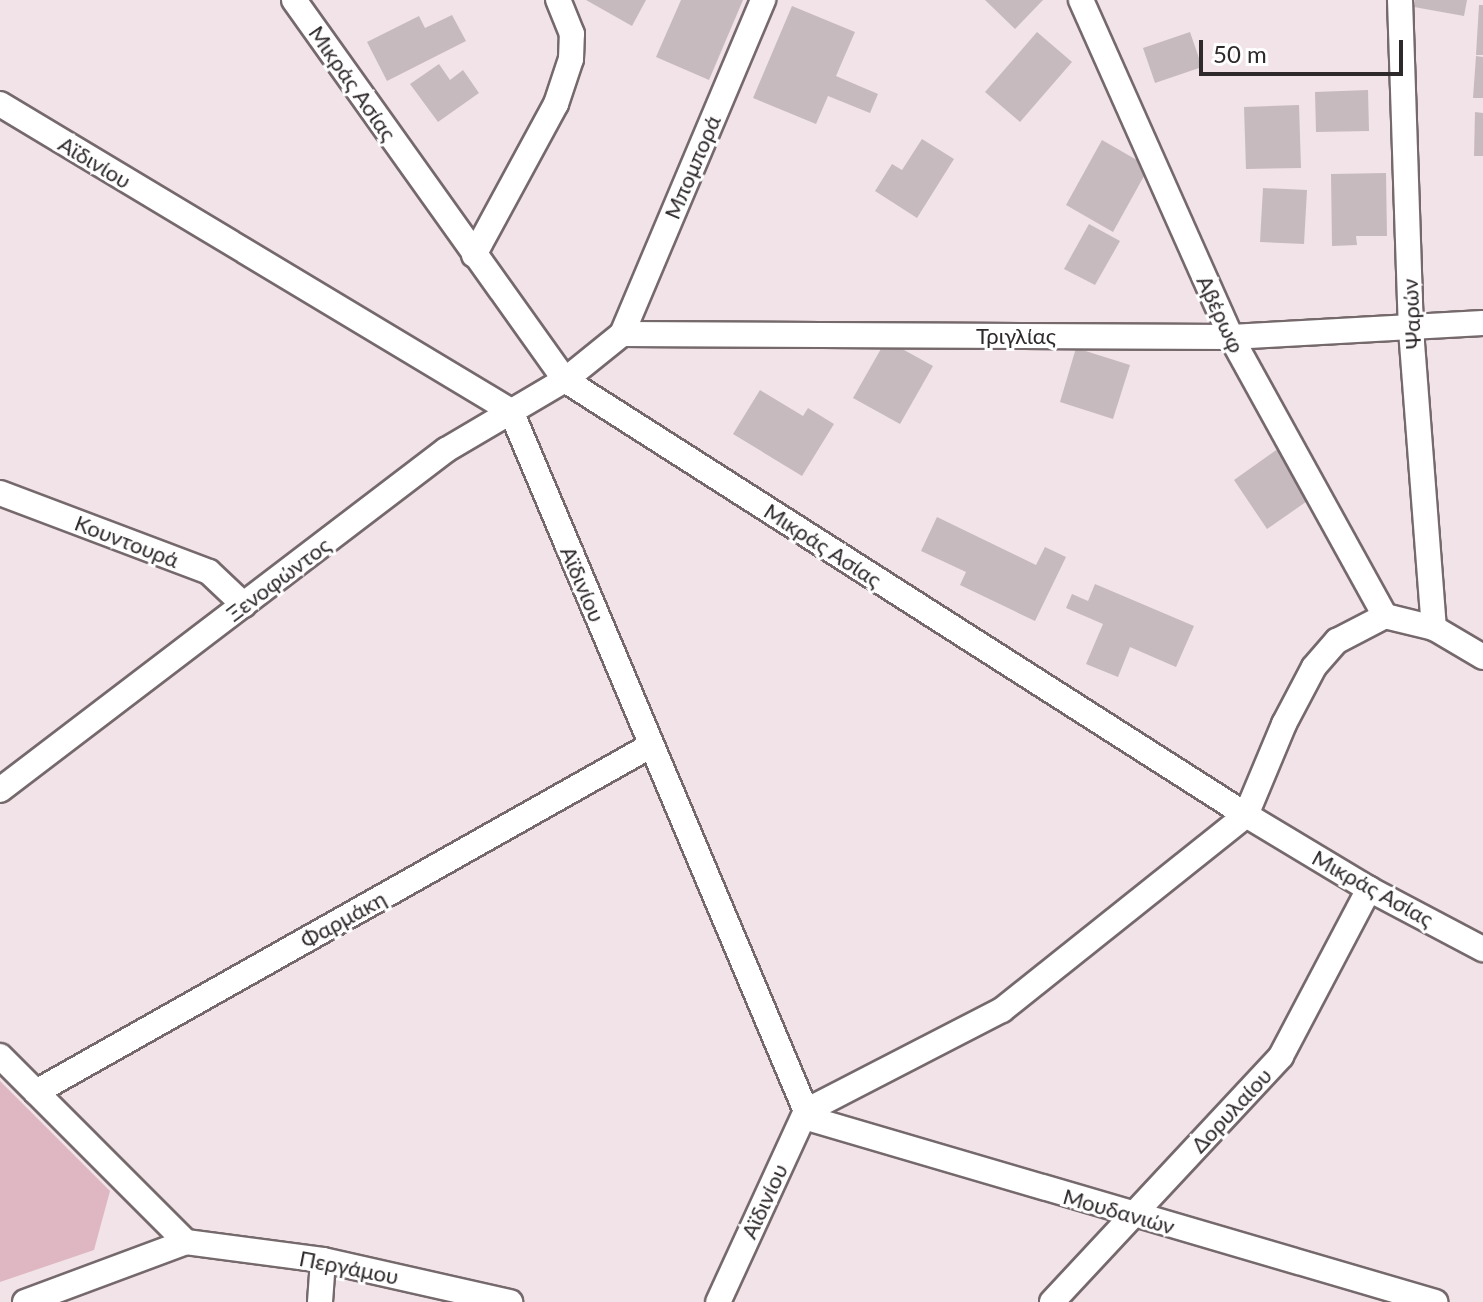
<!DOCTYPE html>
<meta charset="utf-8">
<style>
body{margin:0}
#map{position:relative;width:1483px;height:1302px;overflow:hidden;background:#f1e3e7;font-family:Lato,sans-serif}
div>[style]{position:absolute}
.green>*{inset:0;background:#dfb7c2}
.building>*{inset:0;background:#c7babe}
.roads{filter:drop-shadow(2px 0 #75696c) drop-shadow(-2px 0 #75696c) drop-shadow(0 2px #75696c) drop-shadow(0 -2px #75696c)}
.street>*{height:24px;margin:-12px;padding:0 12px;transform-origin:12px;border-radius:12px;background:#fff}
span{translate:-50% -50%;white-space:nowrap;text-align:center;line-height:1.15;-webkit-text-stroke:6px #fff;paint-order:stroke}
.street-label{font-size:22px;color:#2e292b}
.scale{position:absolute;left:1199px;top:40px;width:204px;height:36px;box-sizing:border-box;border:4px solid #2e292b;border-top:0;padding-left:10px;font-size:24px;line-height:28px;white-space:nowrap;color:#2e292b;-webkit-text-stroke:6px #fff;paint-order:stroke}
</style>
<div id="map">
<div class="green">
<i style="clip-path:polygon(0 1081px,110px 1191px,94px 1250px,0 1282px)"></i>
</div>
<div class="building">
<i style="clip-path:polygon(586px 0,646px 0,632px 26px)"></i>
<i style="clip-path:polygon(681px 0,743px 0,709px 80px,656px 57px)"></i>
<i style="clip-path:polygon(985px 0,1043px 0,1015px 29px)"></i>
<i style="clip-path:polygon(1415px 0,1467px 0,1464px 16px,1414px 7px)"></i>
<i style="clip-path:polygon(1479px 5px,1483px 5px,1483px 55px,1476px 55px)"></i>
<i style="clip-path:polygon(792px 6px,855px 32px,836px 76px,878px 94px,870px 113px,828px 96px,816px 124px,753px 98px)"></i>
<i style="clip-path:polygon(452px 15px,466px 41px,387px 81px,367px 42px,419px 16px,425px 28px)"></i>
<i style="clip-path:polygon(1037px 32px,1072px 62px,1020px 122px,985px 92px)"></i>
<i style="clip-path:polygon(1190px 32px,1202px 67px,1155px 83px,1143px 48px)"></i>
<i style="clip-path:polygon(1476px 56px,1483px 57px,1483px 98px,1473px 98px)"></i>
<i style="clip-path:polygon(439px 64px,450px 80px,463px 70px,479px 93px,438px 122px,410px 84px)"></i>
<i style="clip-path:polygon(1368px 90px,1369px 131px,1316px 132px,1315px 92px)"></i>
<i style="clip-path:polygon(1299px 105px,1301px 168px,1246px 169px,1244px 107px)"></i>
<i style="clip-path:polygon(1475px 112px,1483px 113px,1483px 156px,1474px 156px)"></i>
<i style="clip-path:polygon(922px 139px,954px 159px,917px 218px,875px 191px,892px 164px,902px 170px)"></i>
<i style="clip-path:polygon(1102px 140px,1149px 167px,1113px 232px,1066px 205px)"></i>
<i style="clip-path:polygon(1386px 173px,1387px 236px,1356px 236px,1357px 245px,1332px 246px,1331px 174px)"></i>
<i style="clip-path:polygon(1263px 188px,1307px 190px,1304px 244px,1260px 242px)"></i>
<i style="clip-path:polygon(1089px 224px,1120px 241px,1095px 285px,1064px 269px)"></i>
<i style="clip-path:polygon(886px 340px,933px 366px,900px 424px,853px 398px)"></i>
<i style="clip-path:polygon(1076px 348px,1130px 365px,1113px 419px,1060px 402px)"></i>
<i style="clip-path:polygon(760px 390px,803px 416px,808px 408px,834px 424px,802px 476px,733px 434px)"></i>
<i style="clip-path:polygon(1279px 448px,1313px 497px,1267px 529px,1234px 480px)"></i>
<i style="clip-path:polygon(937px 517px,1036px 565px,1045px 547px,1066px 557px,1035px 621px,960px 585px,966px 572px,921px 551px)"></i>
<i style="clip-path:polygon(1095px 584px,1194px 626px,1176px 667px,1130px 647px,1118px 677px,1086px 664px,1103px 624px,1066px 608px,1072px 594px,1088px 601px)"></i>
</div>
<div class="roads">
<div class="street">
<i style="left:294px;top:0;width:467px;rotate:54.5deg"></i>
<i style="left:565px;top:380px;width:808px;rotate:32.57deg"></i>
<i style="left:1246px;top:815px;width:144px;rotate:31deg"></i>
<i style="left:1369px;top:889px;width:129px;rotate:27.8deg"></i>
<i style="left:1081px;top:0;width:369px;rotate:66deg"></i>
<i style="left:1231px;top:337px;width:319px;rotate:61.1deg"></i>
<i style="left:1400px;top:0;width:330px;rotate:88.1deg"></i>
<i style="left:1411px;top:330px;width:299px;rotate:85.6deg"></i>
<i style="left:0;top:104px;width:596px;rotate:31deg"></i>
<i style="left:511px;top:411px;width:760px;rotate:67.15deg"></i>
<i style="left:806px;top:1111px;width:210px;rotate:114.7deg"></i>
<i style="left:474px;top:255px;width:172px;rotate:-61.5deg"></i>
<i style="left:556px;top:104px;width:47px;rotate:-71.6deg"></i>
<i style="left:571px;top:59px;width:25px;rotate:-88deg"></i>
<i style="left:572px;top:34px;width:37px;rotate:-112deg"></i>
<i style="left:622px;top:334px;width:363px;rotate:-67.1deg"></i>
<i style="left:0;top:493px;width:223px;rotate:20.7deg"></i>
<i style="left:209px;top:572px;width:48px;rotate:43.3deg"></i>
<i style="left:0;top:790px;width:561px;rotate:-37.32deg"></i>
<i style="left:446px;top:450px;width:138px;rotate:-30.5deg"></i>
<i style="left:565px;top:380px;width:73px;rotate:-38.9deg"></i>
<i style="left:622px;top:334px;width:609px;rotate:0.28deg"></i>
<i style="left:1231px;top:337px;width:252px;rotate:-3.2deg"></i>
<i style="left:0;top:1056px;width:263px;rotate:45deg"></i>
<i style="left:186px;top:1242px;width:138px;rotate:7.5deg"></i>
<i style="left:323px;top:1260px;width:192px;rotate:12.7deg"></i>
<i style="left:36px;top:1092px;width:705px;rotate:-29.4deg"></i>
<i style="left:806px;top:1111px;width:220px;rotate:-27.3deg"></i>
<i style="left:1002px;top:1010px;width:312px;rotate:-38.6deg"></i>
<i style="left:1246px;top:815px;width:99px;rotate:-67.3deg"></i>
<i style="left:1284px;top:724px;width:64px;rotate:-62.2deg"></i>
<i style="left:1314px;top:667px;width:35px;rotate:-49deg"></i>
<i style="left:1337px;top:641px;width:54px;rotate:-27.5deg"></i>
<i style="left:1385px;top:616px;width:50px;rotate:13.8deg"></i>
<i style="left:1434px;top:628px;width:57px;rotate:30.6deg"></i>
<i style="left:804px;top:1117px;width:658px;rotate:16.34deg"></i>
<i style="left:25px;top:1302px;width:172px;rotate:-20.4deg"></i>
<i style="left:320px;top:1302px;width:42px;rotate:-85.9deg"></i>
<i style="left:1052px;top:1302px;width:336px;rotate:-47deg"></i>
<i style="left:1281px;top:1056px;width:189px;rotate:-62.2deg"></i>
</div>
</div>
<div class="street-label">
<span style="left:353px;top:83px;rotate:55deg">Μικράς Ασίας</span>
<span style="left:95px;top:162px;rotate:31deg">Αϊδινίου</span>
<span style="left:692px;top:167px;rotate:-67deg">Μπομπορά</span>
<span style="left:1221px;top:314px;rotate:65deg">Αβέρωφ</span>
<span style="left:1411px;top:314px;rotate:-93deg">Ψαρών</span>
<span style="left:1016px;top:336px">Τριγλίας</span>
<span style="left:127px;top:541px;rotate:21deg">Κουντουρά</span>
<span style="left:823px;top:545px;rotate:33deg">Μικράς Ασίας</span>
<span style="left:278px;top:579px;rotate:-37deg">Ξενοφώντος</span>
<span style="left:583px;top:584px;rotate:67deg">Αϊδινίου</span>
<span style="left:1373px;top:888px;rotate:29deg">Μικράς Ασίας</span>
<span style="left:343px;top:919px;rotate:-29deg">Φαρμάκη</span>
<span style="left:1231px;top:1110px;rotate:-47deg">Δορυλαίου</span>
<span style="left:764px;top:1201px;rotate:-65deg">Αϊδινίου</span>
<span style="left:1119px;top:1211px;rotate:16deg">Μουδανιών</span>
<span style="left:349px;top:1267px;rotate:11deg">Περγάμου</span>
</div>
<div class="scale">50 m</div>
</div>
